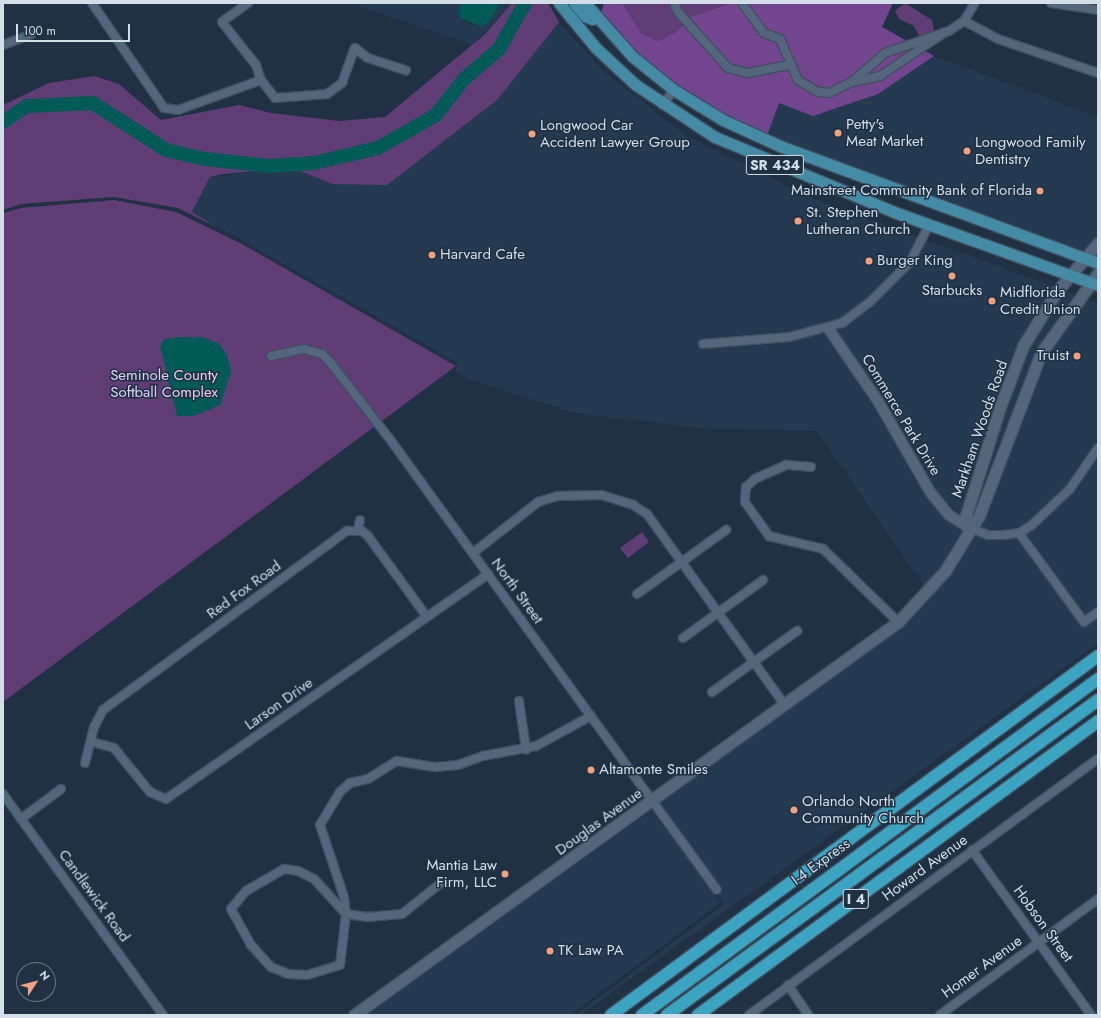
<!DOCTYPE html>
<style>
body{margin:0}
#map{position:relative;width:1101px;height:1018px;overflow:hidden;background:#1f3143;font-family:Jost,sans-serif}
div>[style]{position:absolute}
.built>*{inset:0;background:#233a51}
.green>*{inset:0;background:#603e75}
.forest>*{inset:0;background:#73458f}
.water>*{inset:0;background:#005b56}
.river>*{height:14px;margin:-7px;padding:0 7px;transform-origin:7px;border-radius:7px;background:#005b56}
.roads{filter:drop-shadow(1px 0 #404f5f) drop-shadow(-1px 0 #404f5f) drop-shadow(0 1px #404f5f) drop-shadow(0 -1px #404f5f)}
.minor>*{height:8px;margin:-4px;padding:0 4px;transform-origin:4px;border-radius:4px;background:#53667b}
.tertiary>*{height:10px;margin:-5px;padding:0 5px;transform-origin:5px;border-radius:5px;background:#53667b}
.secondary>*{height:11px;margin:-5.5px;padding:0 5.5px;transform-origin:5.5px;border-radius:5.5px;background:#53667b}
.primary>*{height:11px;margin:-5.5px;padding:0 5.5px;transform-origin:5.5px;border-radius:5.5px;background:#448ba5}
.motorway>*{height:12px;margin:-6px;padding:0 6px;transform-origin:6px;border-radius:6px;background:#3aa4c1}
.dots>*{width:11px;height:11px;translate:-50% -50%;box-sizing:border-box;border:2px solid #1f3143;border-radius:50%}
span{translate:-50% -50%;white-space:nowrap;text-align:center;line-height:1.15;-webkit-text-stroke:3px #1f3143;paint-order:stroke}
.shield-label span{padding:1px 3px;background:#1f3143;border:1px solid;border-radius:3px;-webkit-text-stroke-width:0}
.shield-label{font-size:14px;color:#d3dee9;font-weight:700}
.poi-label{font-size:15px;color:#d3dee9}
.left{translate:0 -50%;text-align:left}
.right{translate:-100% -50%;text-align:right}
.park-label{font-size:15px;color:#e4ccf5}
.street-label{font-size:15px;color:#d3dee9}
.frame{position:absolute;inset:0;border:4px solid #d3dee9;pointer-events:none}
.north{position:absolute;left:16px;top:962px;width:40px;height:40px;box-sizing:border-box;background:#1f3143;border:1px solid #677685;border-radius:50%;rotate:54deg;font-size:11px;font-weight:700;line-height:16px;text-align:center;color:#d3dee9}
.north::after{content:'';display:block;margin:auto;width:14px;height:18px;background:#f2a07f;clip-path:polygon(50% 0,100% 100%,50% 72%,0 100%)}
.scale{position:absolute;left:16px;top:24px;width:114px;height:18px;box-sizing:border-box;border:2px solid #d3dee9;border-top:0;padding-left:5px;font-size:12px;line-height:14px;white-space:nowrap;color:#d3dee9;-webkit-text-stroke:3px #1f3143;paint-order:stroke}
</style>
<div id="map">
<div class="built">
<i style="clip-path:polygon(360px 3px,463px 3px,459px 9px,464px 22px,482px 27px,492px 18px,500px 3px,512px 3px,472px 45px,359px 6px)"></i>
<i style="clip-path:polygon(559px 22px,605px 73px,687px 136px,815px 199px,918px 237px,907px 260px,866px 300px,840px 319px,789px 333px,700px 340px,699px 348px,789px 341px,826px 333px,874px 404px,928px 496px,964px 530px,942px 569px,925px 587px,817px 431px,708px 429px,575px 413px,469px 379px,455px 371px,458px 363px,192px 212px,210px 177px,293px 168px,332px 184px,497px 100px)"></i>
<i style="clip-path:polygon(934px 56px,1098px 117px,1098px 238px,1083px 254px,767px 136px,779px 103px,878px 94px)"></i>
<i style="clip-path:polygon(926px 240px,1055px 287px,1025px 332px,963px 518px,935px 491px,835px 330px,857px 318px,897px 281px,914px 264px)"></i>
<i style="clip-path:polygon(1062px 290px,1075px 295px,1037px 352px,972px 519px,1004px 408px,1027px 347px)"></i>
<i style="clip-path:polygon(1083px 298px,1098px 303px,1098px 439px,1067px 487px,1030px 522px,1004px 531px,989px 531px,976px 526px,1012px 445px,1045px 354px)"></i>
<i style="clip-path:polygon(1098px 456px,1098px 608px,1086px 617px,1025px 534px,1073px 492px)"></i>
<i style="clip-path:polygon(972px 533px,987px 539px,1017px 537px,1083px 628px,1098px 617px,1098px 643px,581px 1015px,575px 1015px,724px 904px,718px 894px,723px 890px,659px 802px,879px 640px,932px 597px,930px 594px)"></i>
<i style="clip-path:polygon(652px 810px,720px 903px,570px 1015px,367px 1015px)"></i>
</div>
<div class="green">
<i style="clip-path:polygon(512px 3px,548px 3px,559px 22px,497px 100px,387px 185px,332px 184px,293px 168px,223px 174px,210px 177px,192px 212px,218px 228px,178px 208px,114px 197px,21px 204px,3px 210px,3px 105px,49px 83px,94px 76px,119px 84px,161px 120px,239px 105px,271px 113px,339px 121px,385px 117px,484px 35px)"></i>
<i style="clip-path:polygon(622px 3px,730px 3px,691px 17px,676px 32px,658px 41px,641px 33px)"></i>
<i style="clip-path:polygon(905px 3px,932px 20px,934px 31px,919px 36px,914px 26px,899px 19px,895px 11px)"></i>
<i style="clip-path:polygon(114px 200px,176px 212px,242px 244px,456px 366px,3px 702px,3px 213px,21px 208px)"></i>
<i style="clip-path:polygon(642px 532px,649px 542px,628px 558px,620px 548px)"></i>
</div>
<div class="forest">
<i style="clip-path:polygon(604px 3px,622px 3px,641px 33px,658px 41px,676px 32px,691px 17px,730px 3px,893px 3px,882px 27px,934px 56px,878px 94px,813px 116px,779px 103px,767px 136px,692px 97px,636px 54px,600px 17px)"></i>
</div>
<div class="water">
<i style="clip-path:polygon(463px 3px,500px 3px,492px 18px,482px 27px,460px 18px,459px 8px)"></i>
<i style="clip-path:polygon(181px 337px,202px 337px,218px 343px,227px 355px,231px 372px,220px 405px,194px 416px,177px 416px,160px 346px,164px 339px)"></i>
</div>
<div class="river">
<i style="left:3px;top:122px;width:29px;rotate:-34deg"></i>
<i style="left:27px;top:106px;width:66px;rotate:-2.6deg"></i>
<i style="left:93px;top:103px;width:87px;rotate:32.8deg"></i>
<i style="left:166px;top:150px;width:40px;rotate:13deg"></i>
<i style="left:205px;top:159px;width:64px;rotate:6.2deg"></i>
<i style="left:269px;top:166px;width:45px;rotate:-3.8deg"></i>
<i style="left:314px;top:163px;width:66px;rotate:-13.2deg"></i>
<i style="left:378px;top:148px;width:67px;rotate:-29.6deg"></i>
<i style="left:436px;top:115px;width:46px;rotate:-52.1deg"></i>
<i style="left:464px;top:79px;width:46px;rotate:-40.6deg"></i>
<i style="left:499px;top:49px;width:53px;rotate:-60.5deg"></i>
</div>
<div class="roads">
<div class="minor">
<i style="left:92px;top:3px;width:127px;rotate:55.6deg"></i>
<i style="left:164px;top:108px;width:14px;rotate:8deg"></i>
<i style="left:178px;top:110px;width:88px;rotate:-19.9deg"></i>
<i style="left:248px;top:3px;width:32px;rotate:144deg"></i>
<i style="left:222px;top:22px;width:55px;rotate:51.7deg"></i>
<i style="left:256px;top:65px;width:16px;rotate:72deg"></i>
<i style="left:261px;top:80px;width:23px;rotate:52deg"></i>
<i style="left:275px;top:98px;width:52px;rotate:-4.4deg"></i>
<i style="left:327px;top:94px;width:19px;rotate:-36deg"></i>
<i style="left:342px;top:83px;width:37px;rotate:-70deg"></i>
<i style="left:355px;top:48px;width:16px;rotate:38deg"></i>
<i style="left:368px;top:58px;width:40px;rotate:18deg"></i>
<i style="left:674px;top:3px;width:10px;rotate:66deg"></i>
<i style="left:678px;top:12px;width:75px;rotate:48.2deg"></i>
<i style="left:728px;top:68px;width:21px;rotate:14deg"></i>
<i style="left:748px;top:73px;width:42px;rotate:-11deg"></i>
<i style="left:742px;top:3px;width:37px;rotate:54deg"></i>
<i style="left:764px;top:33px;width:17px;rotate:21deg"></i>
<i style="left:780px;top:39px;width:45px;rotate:66.3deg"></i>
<i style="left:798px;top:80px;width:23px;rotate:31deg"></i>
<i style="left:818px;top:92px;width:11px;rotate:5deg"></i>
<i style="left:829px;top:93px;width:25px;rotate:-26deg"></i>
<i style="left:852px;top:82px;width:29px;rotate:-12deg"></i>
<i style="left:880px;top:76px;width:77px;rotate:-33.9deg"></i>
<i style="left:1051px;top:3px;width:48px;rotate:8.5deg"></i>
<i style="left:964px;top:21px;width:38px;rotate:28deg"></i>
<i style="left:998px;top:39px;width:106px;rotate:18.8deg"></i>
<i style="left:3px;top:45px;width:30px;rotate:-21deg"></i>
<i style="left:852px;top:82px;width:44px;rotate:-41.3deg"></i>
<i style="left:885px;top:53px;width:68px;rotate:-19deg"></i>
<i style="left:949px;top:31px;width:18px;rotate:-34deg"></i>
<i style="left:964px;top:21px;width:21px;rotate:-59deg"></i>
<i style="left:662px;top:105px;width:19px;rotate:-51deg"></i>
<i style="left:703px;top:344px;width:86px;rotate:-4.7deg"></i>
<i style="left:789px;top:337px;width:55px;rotate:-14.8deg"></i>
<i style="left:842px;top:323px;width:34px;rotate:-37deg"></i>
<i style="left:869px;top:303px;width:58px;rotate:-45deg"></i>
<i style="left:910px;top:262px;width:42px;rotate:-62.8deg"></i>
<i style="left:271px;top:356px;width:34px;rotate:-12deg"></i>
<i style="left:304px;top:349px;width:19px;rotate:16deg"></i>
<i style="left:322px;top:354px;width:11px;rotate:45deg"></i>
<i style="left:330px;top:362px;width:96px;rotate:52.2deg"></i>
<i style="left:389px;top:438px;width:558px;rotate:54.03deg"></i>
<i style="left:811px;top:467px;width:25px;rotate:-175deg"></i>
<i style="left:786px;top:465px;width:34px;rotate:156deg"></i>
<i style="left:755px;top:479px;width:12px;rotate:138deg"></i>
<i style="left:746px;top:487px;width:15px;rotate:94deg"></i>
<i style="left:745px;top:502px;width:42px;rotate:54.8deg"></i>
<i style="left:769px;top:536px;width:56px;rotate:13.5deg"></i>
<i style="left:823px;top:549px;width:105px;rotate:44.2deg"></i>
<i style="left:970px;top:528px;width:19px;rotate:21deg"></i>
<i style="left:988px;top:535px;width:16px"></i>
<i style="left:1004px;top:535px;width:15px;rotate:-8deg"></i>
<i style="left:1019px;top:533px;width:15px;rotate:-32deg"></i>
<i style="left:1032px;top:525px;width:52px;rotate:-43.5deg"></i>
<i style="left:1070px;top:489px;width:50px;rotate:-55.7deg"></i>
<i style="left:358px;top:530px;width:10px;rotate:-79deg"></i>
<i style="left:1019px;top:533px;width:110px;rotate:53.9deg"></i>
<i style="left:1084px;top:622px;width:17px;rotate:-36deg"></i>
<i style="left:473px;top:553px;width:83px;rotate:-38.1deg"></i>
<i style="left:538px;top:502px;width:21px;rotate:-17deg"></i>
<i style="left:558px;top:496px;width:43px;rotate:-1.3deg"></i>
<i style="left:601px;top:495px;width:34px;rotate:17deg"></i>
<i style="left:633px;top:505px;width:17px;rotate:33deg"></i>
<i style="left:647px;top:514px;width:236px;rotate:54.2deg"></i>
<i style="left:637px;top:594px;width:110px;rotate:-35.7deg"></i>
<i style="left:683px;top:638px;width:99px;rotate:-35.9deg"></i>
<i style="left:712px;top:692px;width:105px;rotate:-35.7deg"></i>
<i style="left:519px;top:701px;width:49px;rotate:81.7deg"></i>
<i style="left:92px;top:742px;width:23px;rotate:15deg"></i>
<i style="left:114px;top:748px;width:57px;rotate:50.7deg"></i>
<i style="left:150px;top:792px;width:17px;rotate:24deg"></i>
<i style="left:166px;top:799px;width:393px;rotate:-34.9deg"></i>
<i style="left:85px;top:763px;width:37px;rotate:-76deg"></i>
<i style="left:94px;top:727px;width:19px;rotate:-62deg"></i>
<i style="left:103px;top:710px;width:303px;rotate:-36.3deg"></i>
<i style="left:347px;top:531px;width:15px"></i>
<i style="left:362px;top:531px;width:8px;rotate:40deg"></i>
<i style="left:368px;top:536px;width:100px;rotate:53.9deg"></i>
<i style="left:3px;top:794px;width:273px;rotate:54.1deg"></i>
<i style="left:21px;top:819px;width:50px;rotate:-36.9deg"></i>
<i style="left:972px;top:850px;width:203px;rotate:54.2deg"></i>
<i style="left:442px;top:882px;width:51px;rotate:141.3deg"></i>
<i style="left:402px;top:914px;width:35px;rotate:175deg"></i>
<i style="left:367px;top:917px;width:21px;rotate:-172deg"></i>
<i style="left:346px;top:914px;width:47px;rotate:-132.4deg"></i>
<i style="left:314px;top:879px;width:18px;rotate:-153deg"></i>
<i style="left:298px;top:871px;width:14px;rotate:-172deg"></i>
<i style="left:284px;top:869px;width:44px;rotate:149.9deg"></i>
<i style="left:246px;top:891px;width:23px;rotate:130deg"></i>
<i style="left:231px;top:909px;width:41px;rotate:60.9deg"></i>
<i style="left:251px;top:945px;width:30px;rotate:48deg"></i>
<i style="left:271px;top:967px;width:18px;rotate:22deg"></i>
<i style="left:288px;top:974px;width:19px;rotate:3deg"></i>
<i style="left:307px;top:975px;width:34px;rotate:-17deg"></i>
<i style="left:340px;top:965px;width:51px;rotate:-83.3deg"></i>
<i style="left:346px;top:914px;width:17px;rotate:-97deg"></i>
<i style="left:344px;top:897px;width:76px;rotate:-108.4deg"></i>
<i style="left:320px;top:825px;width:39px;rotate:-59deg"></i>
<i style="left:340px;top:792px;width:13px;rotate:-42deg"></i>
<i style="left:350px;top:783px;width:18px;rotate:-13deg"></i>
<i style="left:368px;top:779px;width:34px;rotate:-32deg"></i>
<i style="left:397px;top:761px;width:38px;rotate:9deg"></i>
<i style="left:435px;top:767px;width:23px;rotate:-5deg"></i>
<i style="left:458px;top:765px;width:27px;rotate:-20deg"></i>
<i style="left:483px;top:756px;width:54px;rotate:-10.7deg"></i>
<i style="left:536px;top:746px;width:63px;rotate:-28.6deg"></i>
<i style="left:788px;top:985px;width:36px;rotate:56deg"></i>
<i style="left:749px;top:1015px;width:433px;rotate:-36.3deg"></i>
<i style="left:940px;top:1015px;width:196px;rotate:-36.3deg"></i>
</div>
<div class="tertiary">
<i style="left:828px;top:328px;width:88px;rotate:55.6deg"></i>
<i style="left:878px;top:401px;width:106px;rotate:60.1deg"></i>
<i style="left:931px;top:493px;width:28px;rotate:51deg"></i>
<i style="left:949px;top:515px;width:25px;rotate:32deg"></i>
</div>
<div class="secondary">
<i style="left:970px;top:528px;width:14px;rotate:-107deg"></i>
<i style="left:966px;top:515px;width:113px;rotate:-72.5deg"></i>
<i style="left:1000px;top:407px;width:65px;rotate:-69.3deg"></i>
<i style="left:1023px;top:346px;width:65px;rotate:-58.3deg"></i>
<i style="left:1057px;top:291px;width:63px;rotate:-49.5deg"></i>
<i style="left:354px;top:1015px;width:671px;rotate:-35.85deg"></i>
<i style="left:898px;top:622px;width:69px;rotate:-47.3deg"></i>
<i style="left:945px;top:571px;width:65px;rotate:-58.3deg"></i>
<i style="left:979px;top:516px;width:174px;rotate:-69.2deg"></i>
<i style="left:1041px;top:353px;width:98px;rotate:-54.5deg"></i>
</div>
<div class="primary">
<i style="left:559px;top:3px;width:58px;rotate:50.6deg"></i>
<i style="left:596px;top:48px;width:54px;rotate:42.8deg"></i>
<i style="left:636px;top:85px;width:95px;rotate:33.4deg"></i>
<i style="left:715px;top:137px;width:194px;rotate:22.7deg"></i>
<i style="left:894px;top:212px;width:217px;rotate:19.7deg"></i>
<i style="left:574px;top:3px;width:17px;rotate:50deg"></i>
<i style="left:585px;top:16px;width:8px;rotate:23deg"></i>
<i style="left:585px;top:3px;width:72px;rotate:48.4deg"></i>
<i style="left:633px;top:57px;width:53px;rotate:38.8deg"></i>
<i style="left:674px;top:90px;width:57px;rotate:31.5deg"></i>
<i style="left:723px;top:120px;width:63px;rotate:24.5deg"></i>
<i style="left:780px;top:146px;width:339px;rotate:20.2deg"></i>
</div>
<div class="motorway">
<i style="left:611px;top:1015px;width:605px;rotate:-36.4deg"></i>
<i style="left:642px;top:1015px;width:566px;rotate:-36.38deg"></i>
<i style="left:667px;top:1015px;width:534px;rotate:-36.16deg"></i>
<i style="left:698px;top:1015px;width:496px;rotate:-36.3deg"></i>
</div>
</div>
<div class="dots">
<i style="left:838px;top:133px;background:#f2a07f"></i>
<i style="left:532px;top:134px;background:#f2a07f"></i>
<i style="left:967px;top:151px;background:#f2a07f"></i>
<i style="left:1040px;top:191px;background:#f2a07f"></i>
<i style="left:798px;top:221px;background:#f2a07f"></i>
<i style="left:432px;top:255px;background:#f2a07f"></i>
<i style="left:869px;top:261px;background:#f2a07f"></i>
<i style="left:952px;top:276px;background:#f2a07f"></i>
<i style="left:992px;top:301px;background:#f2a07f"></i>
<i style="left:1077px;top:356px;background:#f2a07f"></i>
<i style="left:591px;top:770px;background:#f2a07f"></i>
<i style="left:794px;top:810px;background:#f2a07f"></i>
<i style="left:505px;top:874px;background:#f2a07f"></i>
<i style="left:550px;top:951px;background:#f2a07f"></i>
</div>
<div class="shield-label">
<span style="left:775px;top:165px">SR 434</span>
<span style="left:856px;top:899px">I 4</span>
</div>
<div class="poi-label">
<span class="left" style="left:846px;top:133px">Petty's<br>Meat Market</span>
<span class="left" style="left:540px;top:134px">Longwood Car<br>Accident Lawyer Group</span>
<span class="left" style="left:975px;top:151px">Longwood Family<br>Dentistry</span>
<span class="right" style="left:1032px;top:191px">Mainstreet Community Bank of Florida</span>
<span class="left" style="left:806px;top:221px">St. Stephen<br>Lutheran Church</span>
<span class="left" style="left:440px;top:255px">Harvard Cafe</span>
<span class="left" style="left:877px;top:261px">Burger King</span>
<span style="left:952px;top:291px">Starbucks</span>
<span class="left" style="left:1000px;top:301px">Midflorida<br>Credit Union</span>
<span class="right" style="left:1069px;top:356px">Truist</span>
<span class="left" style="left:599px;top:770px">Altamonte Smiles</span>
<span class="left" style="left:802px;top:810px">Orlando North<br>Community Church</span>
<span class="right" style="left:497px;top:874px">Mantia Law<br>Firm, LLC</span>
<span class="left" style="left:558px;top:951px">TK Law PA</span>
</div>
<div class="park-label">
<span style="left:164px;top:384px">Seminole County<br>Softball Complex</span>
</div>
<div class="street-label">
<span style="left:901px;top:415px;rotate:59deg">Commerce Park Drive</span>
<span style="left:980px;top:429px;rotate:-71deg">Markham Woods Road</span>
<span style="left:244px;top:590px;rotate:-36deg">Red Fox Road</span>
<span style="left:517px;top:591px;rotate:54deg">North Street</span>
<span style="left:279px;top:704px;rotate:-35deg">Larson Drive</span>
<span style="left:599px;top:822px;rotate:-36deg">Douglas Avenue</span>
<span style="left:821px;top:862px;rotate:-36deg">I-4 Express</span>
<span style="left:925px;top:868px;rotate:-36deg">Howard Avenue</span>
<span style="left:94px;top:896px;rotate:54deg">Candlewick Road</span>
<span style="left:1043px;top:924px;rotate:54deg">Hobson Street</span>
<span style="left:982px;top:967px;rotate:-36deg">Homer Avenue</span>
</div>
<div class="frame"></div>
<div class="north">N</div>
<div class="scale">100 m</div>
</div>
